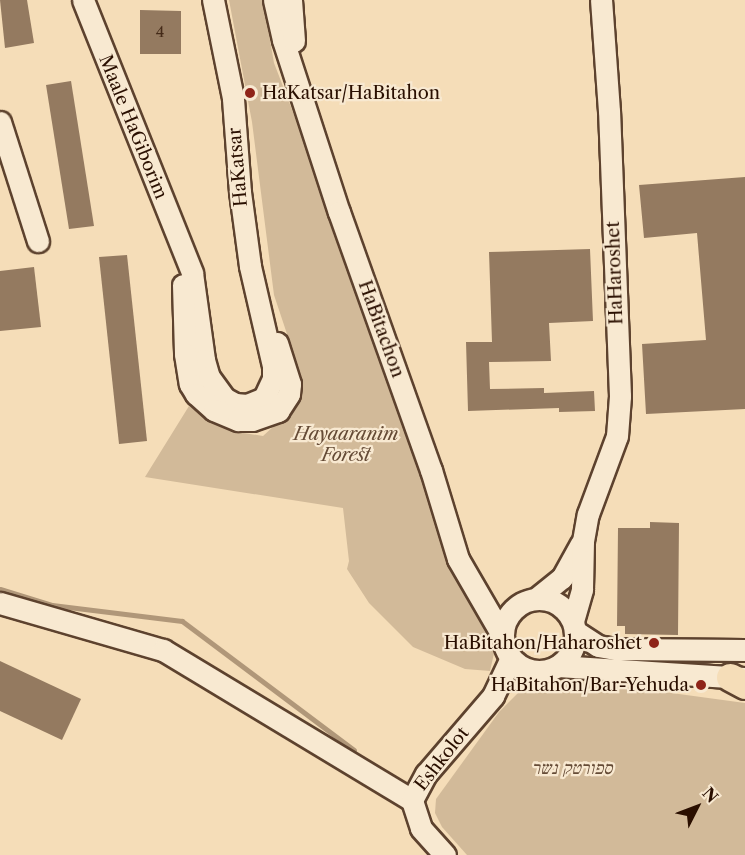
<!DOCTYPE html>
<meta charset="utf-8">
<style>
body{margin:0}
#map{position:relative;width:745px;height:855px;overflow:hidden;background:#f5ddb8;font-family:"Libre Caslon Text","Frank Ruhl Libre",serif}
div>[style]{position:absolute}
.green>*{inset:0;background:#d2ba99}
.stream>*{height:5px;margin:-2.5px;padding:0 2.5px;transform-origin:2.5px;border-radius:2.5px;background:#b09779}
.building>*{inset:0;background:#947a60}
.roads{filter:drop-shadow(2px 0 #5d422e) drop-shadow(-2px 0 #5d422e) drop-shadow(0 2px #5d422e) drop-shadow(0 -2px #5d422e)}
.minor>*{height:21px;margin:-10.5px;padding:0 10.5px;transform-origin:10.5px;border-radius:10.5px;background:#f8e9d1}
.minor>.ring{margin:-10.5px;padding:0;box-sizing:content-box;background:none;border:21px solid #f8e9d1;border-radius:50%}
.major>*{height:27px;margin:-13.5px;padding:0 13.5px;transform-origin:13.5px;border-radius:13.5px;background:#f5ddb8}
.dots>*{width:16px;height:16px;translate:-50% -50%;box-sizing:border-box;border:3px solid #f8e9d1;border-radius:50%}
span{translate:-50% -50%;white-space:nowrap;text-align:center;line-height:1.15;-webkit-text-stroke:4.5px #f8e9d1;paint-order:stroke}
.number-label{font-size:15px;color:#442a18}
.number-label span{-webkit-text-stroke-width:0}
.poi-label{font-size:18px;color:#2a0f00}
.left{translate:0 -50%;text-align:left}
.right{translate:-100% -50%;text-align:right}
.street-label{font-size:18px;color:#2a0f00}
.park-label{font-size:18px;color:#654b36;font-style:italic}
.north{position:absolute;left:667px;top:777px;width:60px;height:60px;-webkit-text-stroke:4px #f8e9d1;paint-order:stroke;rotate:48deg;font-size:16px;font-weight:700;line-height:24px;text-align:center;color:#2a0f00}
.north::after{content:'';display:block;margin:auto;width:21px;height:27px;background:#2a0f00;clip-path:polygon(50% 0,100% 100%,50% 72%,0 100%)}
</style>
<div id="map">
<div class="green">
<i style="clip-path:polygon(229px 0,263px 0,274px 63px,330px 208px,455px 577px,491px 636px,495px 649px,490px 671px,465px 669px,413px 647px,369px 603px,347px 569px,349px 561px,343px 508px,145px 477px,189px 406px,210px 421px,231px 431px,263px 436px,296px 406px,303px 382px,274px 295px,252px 122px)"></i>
<i style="clip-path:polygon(561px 678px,745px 703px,745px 855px,467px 855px,442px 827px,435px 813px,436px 799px,499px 712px,520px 691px,537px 683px)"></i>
</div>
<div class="stream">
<i style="left:0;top:589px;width:54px;rotate:17.1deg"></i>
<i style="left:52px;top:605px;width:131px;rotate:7deg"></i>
<i style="left:182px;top:621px;width:215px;rotate:36.9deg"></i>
</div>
<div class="building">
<i style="clip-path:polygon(0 0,27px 0,34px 43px,5px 48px)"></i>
<i style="clip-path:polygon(140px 10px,181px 11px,181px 54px,140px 54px)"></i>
<i style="clip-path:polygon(71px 81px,94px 226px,69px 229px,46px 85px)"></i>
<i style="clip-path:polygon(745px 177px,745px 409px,646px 414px,642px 344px,706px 340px,697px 233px,644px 238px,639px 185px)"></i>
<i style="clip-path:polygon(590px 249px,593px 321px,549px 323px,551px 361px,489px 362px,490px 389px,544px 388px,544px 393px,594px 391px,595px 411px,559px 412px,559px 408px,468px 411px,466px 342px,492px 342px,489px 252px)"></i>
<i style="clip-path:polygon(127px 255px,147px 441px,119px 444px,99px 257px)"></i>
<i style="clip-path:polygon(34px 267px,41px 327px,0 331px,0 271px)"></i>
<i style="clip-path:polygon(650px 522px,679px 523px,678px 635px,625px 634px,625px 626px,617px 626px,618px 528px,650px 528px)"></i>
<i style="clip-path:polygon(0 661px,81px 699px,62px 740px,0 711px)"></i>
</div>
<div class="roads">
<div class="minor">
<i style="left:83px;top:0;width:294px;rotate:68.2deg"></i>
<i style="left:192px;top:273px;width:88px;rotate:82.1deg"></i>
<i style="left:204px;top:360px;width:18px;rotate:74deg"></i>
<i style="left:209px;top:377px;width:26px;rotate:54deg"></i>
<i style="left:224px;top:398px;width:13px;rotate:29deg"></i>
<i style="left:235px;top:404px;width:12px;rotate:5deg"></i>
<i style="left:247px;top:405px;width:18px;rotate:-22deg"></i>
<i style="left:264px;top:398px;width:21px;rotate:-65deg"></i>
<i style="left:273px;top:379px;width:13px;rotate:-90deg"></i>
<i style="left:273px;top:366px;width:103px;rotate:-103deg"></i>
<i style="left:250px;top:266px;width:75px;rotate:-97.7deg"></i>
<i style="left:240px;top:192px;width:94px;rotate:-94.3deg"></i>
<i style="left:233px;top:98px;width:100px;rotate:-101.5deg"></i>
<i style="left:274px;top:0;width:41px;rotate:77.3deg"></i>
<i style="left:283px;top:40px;width:181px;rotate:72deg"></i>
<i style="left:339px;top:212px;width:274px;rotate:70.4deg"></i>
<i style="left:431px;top:470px;width:93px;rotate:73.1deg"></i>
<i style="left:458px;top:559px;width:88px;rotate:59.9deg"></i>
<i style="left:291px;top:0;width:41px;rotate:85.8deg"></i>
<i style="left:0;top:122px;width:125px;rotate:72.3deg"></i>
<i style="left:183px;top:285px;width:69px;rotate:88.3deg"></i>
<i style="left:185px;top:354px;width:30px;rotate:81deg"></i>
<i style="left:190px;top:384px;width:12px;rotate:59deg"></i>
<i style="left:196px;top:394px;width:24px;rotate:42deg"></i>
<i style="left:214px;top:410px;width:26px;rotate:23deg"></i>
<i style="left:238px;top:420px;width:14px"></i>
<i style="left:252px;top:420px;width:28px;rotate:-19deg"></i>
<i style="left:278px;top:411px;width:20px;rotate:-57deg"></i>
<i style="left:289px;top:394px;width:10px;rotate:-84deg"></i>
<i style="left:290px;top:384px;width:43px;rotate:-107.6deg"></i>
<i style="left:537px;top:598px;width:32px;rotate:-39deg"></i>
<i style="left:562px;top:578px;width:39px;rotate:-61deg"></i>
<i class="ring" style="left:503px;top:599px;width:51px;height:51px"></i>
<i style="left:0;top:603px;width:170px;rotate:16.1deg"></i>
<i style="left:163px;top:650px;width:291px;rotate:31.1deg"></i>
<i style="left:573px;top:621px;width:33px;rotate:-74deg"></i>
<i style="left:582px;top:589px;width:48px;rotate:-88.8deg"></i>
<i style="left:583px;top:541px;width:27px;rotate:-80deg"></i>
<i style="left:588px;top:514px;width:83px;rotate:-69.6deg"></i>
<i style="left:617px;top:436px;width:40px;rotate:-85.7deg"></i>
<i style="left:620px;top:396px;width:285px;rotate:-92.2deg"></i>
<i style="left:609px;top:111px;width:111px;rotate:-94.1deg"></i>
<i style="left:575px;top:631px;width:27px;rotate:33deg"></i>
<i style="left:598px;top:646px;width:17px;rotate:10deg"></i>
<i style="left:615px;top:649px;width:130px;rotate:0.4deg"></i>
<i style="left:558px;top:666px;width:186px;rotate:3.7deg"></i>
<i style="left:445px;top:855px;width:36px;rotate:-132deg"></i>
<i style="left:421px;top:828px;width:29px;rotate:-108deg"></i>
<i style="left:412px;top:800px;width:30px;rotate:-62deg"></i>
<i style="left:426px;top:774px;width:103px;rotate:-49.3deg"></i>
<i style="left:493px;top:696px;width:42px;rotate:-64.7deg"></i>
</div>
<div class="major">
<i style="left:730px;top:677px;width:17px;rotate:28deg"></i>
</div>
</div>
<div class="dots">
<i style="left:250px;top:93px;background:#8f2418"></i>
<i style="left:654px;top:643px;background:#8f2418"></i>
<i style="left:701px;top:685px;background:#8f2418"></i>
</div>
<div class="number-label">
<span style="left:160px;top:32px">4</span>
</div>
<div class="poi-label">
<span class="left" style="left:262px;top:93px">HaKatsar/HaBitahon</span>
<span class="right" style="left:642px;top:643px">HaBitahon/Haharoshet</span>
<span class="right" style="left:689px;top:685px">HaBitahon/Bar-Yehuda</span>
</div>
<div class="street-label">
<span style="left:133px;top:127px;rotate:68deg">Maale HaGiborim</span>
<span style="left:238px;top:167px;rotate:-95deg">HaKatsar</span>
<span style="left:615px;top:273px;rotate:-92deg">HaHaroshet</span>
<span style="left:381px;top:329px;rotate:70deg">HaBitachon</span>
<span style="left:442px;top:759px;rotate:-52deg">Eshkolot</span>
</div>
<div class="park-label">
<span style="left:346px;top:445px">Hayaaranim<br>Forest</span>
<span style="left:572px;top:768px">ספורטק נשר</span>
</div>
<div class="north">N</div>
</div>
